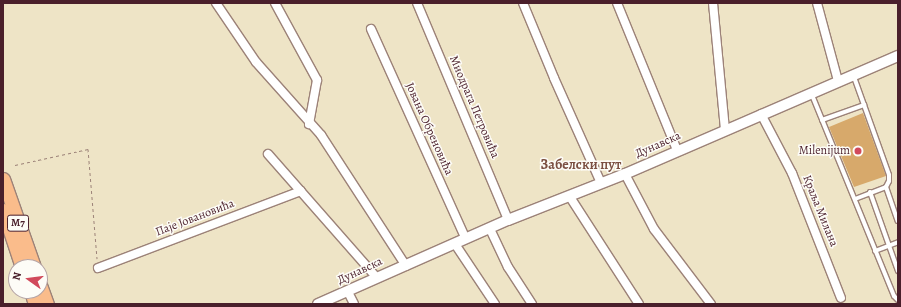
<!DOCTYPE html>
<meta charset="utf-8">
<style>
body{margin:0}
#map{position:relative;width:901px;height:307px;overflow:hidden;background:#eee4c6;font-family:Alegreya,serif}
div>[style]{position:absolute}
.building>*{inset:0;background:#d7a96b}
.path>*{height:1px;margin-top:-0.5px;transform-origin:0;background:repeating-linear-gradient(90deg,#9c8278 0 3px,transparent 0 6px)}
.roads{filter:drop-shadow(1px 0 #9c8278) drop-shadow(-1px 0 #9c8278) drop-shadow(0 1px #9c8278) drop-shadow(0 -1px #9c8278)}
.service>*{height:4px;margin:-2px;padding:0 2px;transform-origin:2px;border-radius:2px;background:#fff}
.minor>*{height:8px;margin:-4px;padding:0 4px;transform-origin:4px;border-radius:4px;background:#fff}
.tertiary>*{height:10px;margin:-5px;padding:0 5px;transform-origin:5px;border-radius:5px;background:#fff}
.trunk>*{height:13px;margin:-6.5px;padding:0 6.5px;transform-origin:6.5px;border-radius:6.5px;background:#fabc8b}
.dots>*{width:11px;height:11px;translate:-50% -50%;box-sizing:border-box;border:2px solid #fdfcf7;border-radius:50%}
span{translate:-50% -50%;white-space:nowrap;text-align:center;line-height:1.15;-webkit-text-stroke:3px #fdfcf7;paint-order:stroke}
.shield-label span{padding:1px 3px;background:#fdfcf7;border:1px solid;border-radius:3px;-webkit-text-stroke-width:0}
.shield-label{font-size:11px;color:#4a1f2b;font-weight:700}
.street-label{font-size:12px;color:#4a1f2b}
.poi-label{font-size:12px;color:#4a1f2b}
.right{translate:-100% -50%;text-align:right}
.quarter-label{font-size:14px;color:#7b4f41;font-weight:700}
.frame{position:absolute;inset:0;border:4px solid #4a1f2b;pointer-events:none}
.north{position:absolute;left:8px;top:259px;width:40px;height:40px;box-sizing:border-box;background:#fdfcf7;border:1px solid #b5a4a5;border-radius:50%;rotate:284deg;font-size:11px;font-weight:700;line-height:16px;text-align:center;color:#4a1f2b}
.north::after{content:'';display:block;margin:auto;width:14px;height:18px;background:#d1495b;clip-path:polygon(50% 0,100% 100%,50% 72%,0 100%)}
</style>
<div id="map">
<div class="building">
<i style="clip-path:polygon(863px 113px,886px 176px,854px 187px,829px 127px)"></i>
</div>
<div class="path">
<i style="left:15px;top:165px;width:75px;rotate:-12.4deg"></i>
<i style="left:88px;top:149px;width:110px;rotate:85.3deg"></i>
</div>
<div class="roads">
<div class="service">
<i style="left:854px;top:77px;width:104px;rotate:70.3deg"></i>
<i style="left:889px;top:175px;width:6px;rotate:90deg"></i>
<i style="left:889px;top:181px;width:7px;rotate:117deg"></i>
<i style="left:886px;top:187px;width:36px;rotate:71deg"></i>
<i style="left:812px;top:95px;width:217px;rotate:67.8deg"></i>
<i style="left:894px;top:296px;width:6px;rotate:45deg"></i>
<i style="left:822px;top:120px;width:45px;rotate:-19.7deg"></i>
<i style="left:870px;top:192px;width:84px;rotate:70.5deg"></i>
<i style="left:855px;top:199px;width:33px;rotate:-21deg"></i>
<i style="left:875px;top:251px;width:25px;rotate:-21deg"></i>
</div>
<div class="minor">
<i style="left:216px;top:3px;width:71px;rotate:55.9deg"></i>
<i style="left:256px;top:62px;width:98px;rotate:48.3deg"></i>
<i style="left:321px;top:135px;width:156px;rotate:57deg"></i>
<i style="left:275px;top:3px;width:88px;rotate:61.4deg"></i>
<i style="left:317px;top:80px;width:45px;rotate:100.3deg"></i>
<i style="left:417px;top:3px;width:235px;rotate:67.2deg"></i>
<i style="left:523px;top:3px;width:81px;rotate:67.5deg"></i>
<i style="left:554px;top:78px;width:115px;rotate:65.9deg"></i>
<i style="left:617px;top:3px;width:159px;rotate:67.8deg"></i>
<i style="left:713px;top:3px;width:127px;rotate:84.6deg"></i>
<i style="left:817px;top:3px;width:81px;rotate:74.9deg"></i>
<i style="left:371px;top:29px;width:230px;rotate:65.7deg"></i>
<i style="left:761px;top:114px;width:67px;rotate:62.3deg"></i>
<i style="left:792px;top:173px;width:134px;rotate:68.6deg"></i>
<i style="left:268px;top:154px;width:164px;rotate:48.7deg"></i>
<i style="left:625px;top:174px;width:62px;rotate:62.2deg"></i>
<i style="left:654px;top:229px;width:94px;rotate:52.8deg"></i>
<i style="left:570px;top:197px;width:127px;rotate:57.2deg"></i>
<i style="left:490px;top:229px;width:42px;rotate:64.7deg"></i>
<i style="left:508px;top:267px;width:44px;rotate:57deg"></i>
<i style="left:455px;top:244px;width:72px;rotate:56.3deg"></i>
<i style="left:98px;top:268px;width:217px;rotate:-20.8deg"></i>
<i style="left:348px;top:292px;width:13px;rotate:63deg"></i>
</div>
<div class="tertiary">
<i style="left:318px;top:304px;width:208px;rotate:-23.9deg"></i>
<i style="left:508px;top:220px;width:126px;rotate:-21.5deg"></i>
<i style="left:625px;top:174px;width:297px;rotate:-23.4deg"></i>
</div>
<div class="trunk">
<i style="left:3px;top:179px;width:93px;rotate:70.6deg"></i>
<i style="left:3px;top:210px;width:60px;rotate:71.6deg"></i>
<i style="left:40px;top:285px;width:20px;rotate:70deg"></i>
<i style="left:31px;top:291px;width:14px;rotate:73deg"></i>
</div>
</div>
<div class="dots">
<i style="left:858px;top:151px;background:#d1495b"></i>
</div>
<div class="shield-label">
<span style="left:18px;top:223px">M7</span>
</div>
<div class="street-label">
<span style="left:474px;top:107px;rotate:67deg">Миодрага Петровића</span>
<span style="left:429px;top:129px;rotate:66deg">Јована Обреновића</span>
<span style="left:658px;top:145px;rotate:-24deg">Дунавска</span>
<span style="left:820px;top:211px;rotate:68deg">Краља Милана</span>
<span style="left:195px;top:218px;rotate:-21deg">Паје Јовановића</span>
<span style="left:360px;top:271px;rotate:-25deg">Дунавска</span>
</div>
<div class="poi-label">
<span class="right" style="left:850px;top:151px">Milenijum</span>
</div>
<div class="quarter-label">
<span style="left:581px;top:165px">Забелски пут</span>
</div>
<div class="frame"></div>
<div class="north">N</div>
</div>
